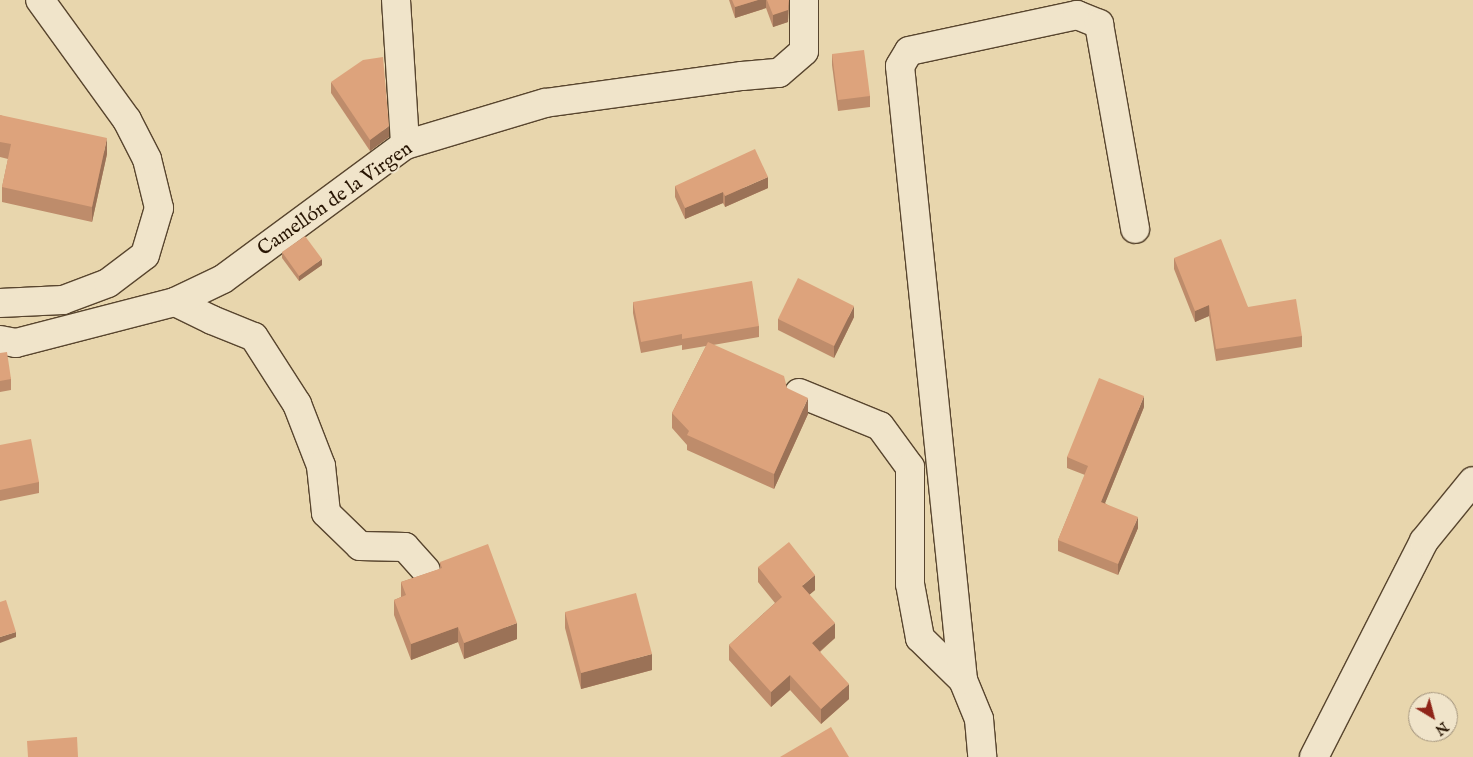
<!DOCTYPE html>
<meta charset="utf-8">
<style>
body{margin:0}
#map{position:relative;width:1473px;height:757px;overflow:hidden;background:#e8d6ad;font-family:"IM FELL English",serif}
div>[style]{position:absolute}
.roads{filter:drop-shadow(1px 0 #58452e) drop-shadow(-1px 0 #58452e) drop-shadow(0 1px #58452e) drop-shadow(0 -1px #58452e)}
.minor>*{height:28px;margin:-14px;padding:0 14px;transform-origin:14px;border-radius:14px;background:#f0e4ca}
.wall>*{inset:0;background:#be8c6b}
.shaded-wall>*{inset:0;background:#9b7257}
.building>*{inset:0;background:#dda37c}
span{translate:-50% -50%;white-space:nowrap;text-align:center;line-height:1.15;-webkit-text-stroke:4px #f0e4ca;paint-order:stroke}
.street-label{font-size:20px;color:#281503}
.north{position:absolute;left:1408px;top:692px;width:50px;height:50px;box-sizing:border-box;background:#f0e4ca;border:1px solid #a0917a;border-radius:50%;rotate:143deg;font-size:14px;font-weight:700;line-height:20px;text-align:center;color:#281503}
.north::after{content:'';display:block;margin:auto;width:18px;height:22px;background:#8f2418;clip-path:polygon(50% 0,100% 100%,50% 72%,0 100%)}
</style>
<div id="map">
<div class="roads">
<div class="minor">
<i style="left:396px;top:0;width:145px;rotate:86.4deg"></i>
<i style="left:175px;top:302px;width:41px;rotate:25.9deg"></i>
<i style="left:212px;top:320px;width:45px;rotate:22deg"></i>
<i style="left:254px;top:337px;width:80px;rotate:57.3deg"></i>
<i style="left:297px;top:404px;width:66px;rotate:68.8deg"></i>
<i style="left:321px;top:466px;width:47px;rotate:83.9deg"></i>
<i style="left:326px;top:513px;width:47px;rotate:44.1deg"></i>
<i style="left:360px;top:546px;width:45px;rotate:1.3deg"></i>
<i style="left:405px;top:547px;width:31px;rotate:48deg"></i>
<i style="left:0;top:303px;width:63px;rotate:-2.7deg"></i>
<i style="left:63px;top:300px;width:48px;rotate:-20.7deg"></i>
<i style="left:108px;top:283px;width:46px;rotate:-37.1deg"></i>
<i style="left:145px;top:255px;width:49px;rotate:-73.4deg"></i>
<i style="left:159px;top:208px;width:50px;rotate:-103.8deg"></i>
<i style="left:147px;top:159px;width:44px;rotate:-117.1deg"></i>
<i style="left:127px;top:120px;width:148px;rotate:-125.9deg"></i>
<i style="left:0;top:340px;width:16px;rotate:11deg"></i>
<i style="left:16px;top:343px;width:164px;rotate:-14.5deg"></i>
<i style="left:175px;top:302px;width:53px;rotate:-25.6deg"></i>
<i style="left:223px;top:279px;width:226px;rotate:-36.4deg"></i>
<i style="left:405px;top:145px;width:146px;rotate:-16.7deg"></i>
<i style="left:545px;top:103px;width:199px;rotate:-7.8deg"></i>
<i style="left:742px;top:76px;width:37px;rotate:-5deg"></i>
<i style="left:779px;top:73px;width:33px;rotate:-41deg"></i>
<i style="left:804px;top:51px;width:51px;rotate:-90deg"></i>
<i style="left:799px;top:393px;width:87px;rotate:22.2deg"></i>
<i style="left:880px;top:426px;width:51px;rotate:53.8deg"></i>
<i style="left:910px;top:467px;width:117px;rotate:90deg"></i>
<i style="left:910px;top:584px;width:55px;rotate:79.5deg"></i>
<i style="left:920px;top:638px;width:60px;rotate:44.3deg"></i>
<i style="left:963px;top:680px;width:42px;rotate:67.7deg"></i>
<i style="left:979px;top:719px;width:38px;rotate:85deg"></i>
<i style="left:963px;top:680px;width:617px;rotate:-95.86deg"></i>
<i style="left:900px;top:66px;width:17px;rotate:-59deg"></i>
<i style="left:909px;top:51px;width:172px;rotate:-12.1deg"></i>
<i style="left:1077px;top:15px;width:24px;rotate:22deg"></i>
<i style="left:1099px;top:24px;width:208px;rotate:80deg"></i>
<i style="left:1314px;top:757px;width:242px;rotate:-63deg"></i>
<i style="left:1424px;top:541px;width:77px;rotate:-50.8deg"></i>
</div>
</div>
<div class="wall">
<i style="clip-path:polygon(729px 0,789px 0,788px 22px,773px 27px,766px 8px,735px 18px)"></i>
<i style="clip-path:polygon(832px 54px,870px 96px,870px 107px,838px 111px,832px 65px)"></i>
<i style="clip-path:polygon(331px 82px,389px 137px,370px 151px,331px 93px)"></i>
<i style="clip-path:polygon(0 115px,107px 154px,92px 222px,2px 202px,2px 187px,8px 159px,0 157px)"></i>
<i style="clip-path:polygon(675px 186px,768px 188px,725px 207px,723px 203px,685px 219px,675px 197px)"></i>
<i style="clip-path:polygon(282px 252px,322px 265px,299px 281px,282px 258px)"></i>
<i style="clip-path:polygon(1174px 258px,1248px 307px,1302px 336px,1302px 347px,1216px 361px,1209px 316px,1195px 322px,1174px 269px)"></i>
<i style="clip-path:polygon(633px 302px,759px 326px,759px 337px,713px 345px,787px 388px,808px 414px,774px 489px,687px 450px,687px 445px,672px 428px,672px 413px,706px 346px,682px 350px,682px 345px,641px 353px,633px 313px)"></i>
<i style="clip-path:polygon(854px 317px,834px 358px,778px 330px,778px 319px)"></i>
<i style="clip-path:polygon(0 353px,11px 379px,11px 390px,0 392px)"></i>
<i style="clip-path:polygon(1144px 407px,1105px 503px,1138px 528px,1118px 575px,1058px 551px,1058px 540px,1085px 475px,1067px 468px,1067px 457px)"></i>
<i style="clip-path:polygon(0 445px,39px 482px,39px 493px,0 501px)"></i>
<i style="clip-path:polygon(440px 562px,517px 639px,464px 659px,458px 642px,411px 660px,394px 615px,394px 600px,401px 597px,401px 582px,440px 569px)"></i>
<i style="clip-path:polygon(758px 567px,815px 590px,809px 595px,835px 638px,820px 652px,849px 699px,821px 724px,790px 690px,771px 707px,729px 660px,729px 645px,775px 603px,758px 582px)"></i>
<i style="clip-path:polygon(565px 612px,652px 670px,581px 689px,565px 628px)"></i>
</div>
<div class="shaded-wall">
<i style="clip-path:polygon(758px 0,766px 0,766px 8px,735px 18px,735px 7px)"></i>
<i style="clip-path:polygon(789px 0,788px 22px,773px 27px,773px 15px)"></i>
<i style="clip-path:polygon(389px 126px,389px 137px,370px 151px,370px 140px)"></i>
<i style="clip-path:polygon(107px 138px,107px 154px,92px 222px,92px 207px)"></i>
<i style="clip-path:polygon(768px 177px,768px 188px,725px 207px,725px 196px)"></i>
<i style="clip-path:polygon(723px 192px,723px 203px,685px 219px,685px 208px)"></i>
<i style="clip-path:polygon(322px 259px,322px 265px,299px 281px,299px 276px)"></i>
<i style="clip-path:polygon(1209px 305px,1209px 316px,1195px 322px,1195px 311px)"></i>
<i style="clip-path:polygon(854px 306px,854px 317px,834px 358px,834px 346px)"></i>
<i style="clip-path:polygon(1144px 396px,1144px 407px,1101px 513px,1101px 502px)"></i>
<i style="clip-path:polygon(808px 398px,808px 414px,774px 489px,774px 474px)"></i>
<i style="clip-path:polygon(1138px 517px,1138px 528px,1118px 575px,1118px 564px)"></i>
<i style="clip-path:polygon(815px 575px,815px 590px,802px 601px,802px 586px)"></i>
<i style="clip-path:polygon(517px 623px,517px 639px,464px 659px,464px 643px)"></i>
<i style="clip-path:polygon(835px 623px,835px 638px,812px 658px,812px 643px)"></i>
<i style="clip-path:polygon(458px 627px,458px 642px,411px 660px,411px 644px)"></i>
<i style="clip-path:polygon(16px 632px,16px 637px,0 643px,0 637px)"></i>
<i style="clip-path:polygon(652px 654px,652px 670px,581px 689px,581px 673px)"></i>
<i style="clip-path:polygon(790px 675px,790px 690px,771px 707px,771px 692px)"></i>
<i style="clip-path:polygon(849px 684px,849px 699px,821px 724px,821px 709px)"></i>
</div>
<div class="building">
<i style="clip-path:polygon(732px 0,758px 0,735px 7px)"></i>
<i style="clip-path:polygon(767px 0,789px 0,788px 10px,773px 15px)"></i>
<i style="clip-path:polygon(864px 50px,870px 96px,838px 100px,832px 54px)"></i>
<i style="clip-path:polygon(383px 57px,389px 126px,370px 140px,331px 82px,363px 60px)"></i>
<i style="clip-path:polygon(0 115px,107px 138px,92px 207px,2px 187px,11px 144px,0 142px)"></i>
<i style="clip-path:polygon(755px 149px,768px 177px,725px 196px,723px 192px,685px 208px,675px 186px)"></i>
<i style="clip-path:polygon(305px 236px,322px 259px,299px 276px,282px 252px)"></i>
<i style="clip-path:polygon(1221px 239px,1248px 307px,1296px 299px,1302px 336px,1216px 349px,1209px 305px,1195px 311px,1174px 258px)"></i>
<i style="clip-path:polygon(798px 278px,854px 306px,834px 346px,778px 319px)"></i>
<i style="clip-path:polygon(752px 281px,759px 326px,682px 339px,682px 334px,641px 342px,633px 302px)"></i>
<i style="clip-path:polygon(708px 342px,784px 376px,787px 388px,808px 398px,774px 474px,687px 435px,689px 431px,672px 413px)"></i>
<i style="clip-path:polygon(7px 352px,11px 379px,0 381px,0 353px)"></i>
<i style="clip-path:polygon(1099px 378px,1144px 396px,1101px 502px,1138px 517px,1118px 564px,1058px 540px,1088px 466px,1067px 457px)"></i>
<i style="clip-path:polygon(31px 439px,39px 482px,0 490px,0 445px)"></i>
<i style="clip-path:polygon(789px 542px,815px 575px,802px 586px,835px 623px,812px 643px,849px 684px,821px 709px,790px 675px,771px 692px,729px 645px,782px 597px,758px 567px)"></i>
<i style="clip-path:polygon(488px 544px,517px 623px,464px 643px,458px 627px,411px 644px,394px 600px,406px 595px,401px 582px,442px 568px,440px 562px)"></i>
<i style="clip-path:polygon(636px 593px,652px 654px,581px 673px,565px 612px)"></i>
<i style="clip-path:polygon(6px 600px,16px 632px,0 637px,0 602px)"></i>
<i style="clip-path:polygon(831px 727px,849px 757px,780px 757px)"></i>
<i style="clip-path:polygon(77px 737px,78px 757px,28px 757px,27px 741px)"></i>
</div>
<div class="street-label">
<span style="left:335px;top:199px;rotate:-35deg">Camellón de la Virgen</span>
</div>
<div class="north">N</div>
</div>
